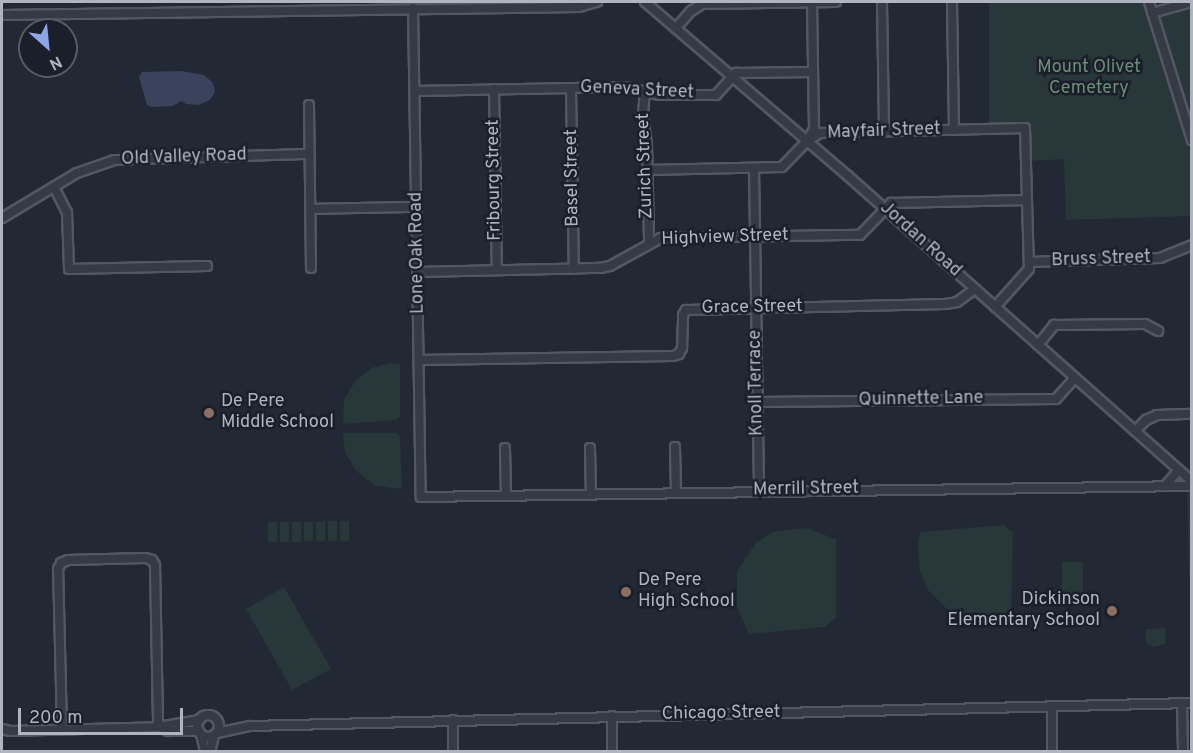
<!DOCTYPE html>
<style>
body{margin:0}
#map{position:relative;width:1193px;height:753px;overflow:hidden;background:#222834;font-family:Overpass,sans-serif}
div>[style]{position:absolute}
.green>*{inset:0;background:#283739}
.water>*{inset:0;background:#3a435b}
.roads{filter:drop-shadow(2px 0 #535762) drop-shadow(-2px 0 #535762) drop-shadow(0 2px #535762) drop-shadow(0 -2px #535762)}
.minor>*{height:8px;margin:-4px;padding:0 4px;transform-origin:4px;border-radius:4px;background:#353a45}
.minor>.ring{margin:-4px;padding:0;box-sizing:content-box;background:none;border:8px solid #353a45;border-radius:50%}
.dots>*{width:16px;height:16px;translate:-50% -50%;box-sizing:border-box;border:3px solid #1b1f29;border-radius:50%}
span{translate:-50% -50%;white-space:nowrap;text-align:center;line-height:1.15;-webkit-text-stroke:5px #1b1f29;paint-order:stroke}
.park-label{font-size:18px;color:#6b8e77}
.street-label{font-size:18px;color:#b0b4c1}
.poi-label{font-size:18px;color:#b0b4c1}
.left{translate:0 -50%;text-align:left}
.right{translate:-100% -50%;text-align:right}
.frame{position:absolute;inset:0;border:3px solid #b0b4c1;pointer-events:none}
.north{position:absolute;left:18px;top:18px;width:60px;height:60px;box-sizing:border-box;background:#1b1f29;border:2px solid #575b66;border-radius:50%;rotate:153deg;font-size:16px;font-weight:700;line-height:24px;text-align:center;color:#b0b4c1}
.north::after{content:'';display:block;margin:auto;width:21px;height:27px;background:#8da5e9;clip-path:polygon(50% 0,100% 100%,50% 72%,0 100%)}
.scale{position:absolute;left:18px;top:708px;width:165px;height:27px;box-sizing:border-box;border:3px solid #b0b4c1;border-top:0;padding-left:8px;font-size:18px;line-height:21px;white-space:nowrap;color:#b0b4c1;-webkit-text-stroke:4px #1b1f29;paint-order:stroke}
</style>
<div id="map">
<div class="green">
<i style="clip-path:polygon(989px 2px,1144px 2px,1191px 156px,1191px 216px,1066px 220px,1064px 159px,1031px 161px,1030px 125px,989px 126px)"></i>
<i style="clip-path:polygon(1191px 2px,1191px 140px,1152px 13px)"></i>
<i style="clip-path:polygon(390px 363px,400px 364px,400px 417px,396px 420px,343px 424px,344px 400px,355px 381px,371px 368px)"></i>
<i style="clip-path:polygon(343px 433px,397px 433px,400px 437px,402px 489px,376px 486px,356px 471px,345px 452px)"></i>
<i style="clip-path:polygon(1191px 492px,1192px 575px,1189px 576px,1187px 493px)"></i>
<i style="clip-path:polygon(325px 521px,325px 541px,316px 541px,316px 522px)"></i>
<i style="clip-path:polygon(328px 521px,337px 521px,337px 541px,328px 541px)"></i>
<i style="clip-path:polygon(340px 521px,349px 521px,349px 541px,340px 541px)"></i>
<i style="clip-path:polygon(268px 522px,277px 522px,277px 542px,268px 542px)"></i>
<i style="clip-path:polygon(280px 522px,289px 522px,289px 542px,280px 542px)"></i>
<i style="clip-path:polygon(292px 522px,301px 522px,301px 542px,292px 542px)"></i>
<i style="clip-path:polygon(304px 522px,313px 522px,313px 541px,304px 541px)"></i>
<i style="clip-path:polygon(1005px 525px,1013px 533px,1011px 616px,985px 620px,951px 613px,928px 590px,920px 572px,918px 546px,920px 532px)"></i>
<i style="clip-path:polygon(806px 528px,836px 539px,836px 617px,825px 627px,749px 634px,737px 607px,737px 571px,756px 543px,772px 532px)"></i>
<i style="clip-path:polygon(1062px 562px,1083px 562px,1083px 594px,1062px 593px)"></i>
<i style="clip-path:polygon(284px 587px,331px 669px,292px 690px,246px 609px)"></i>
<i style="clip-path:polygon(1166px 628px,1165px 644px,1154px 647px,1146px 643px,1146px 629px)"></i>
</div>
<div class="water">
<i style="clip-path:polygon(181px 71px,204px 75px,213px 83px,215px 92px,210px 100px,199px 105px,186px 104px,181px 101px,173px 106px,152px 107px,147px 105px,139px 77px,142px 72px)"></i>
</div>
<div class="roads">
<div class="minor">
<i style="left:645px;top:2px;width:267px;rotate:40.6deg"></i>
<i style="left:848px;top:176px;width:460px;rotate:41.6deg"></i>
<i style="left:882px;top:2px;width:129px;rotate:89.1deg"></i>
<i style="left:952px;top:2px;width:128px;rotate:89.1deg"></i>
<i style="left:1149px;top:2px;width:145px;rotate:72.7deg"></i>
<i style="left:413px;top:8px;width:489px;rotate:89.1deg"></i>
<i style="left:421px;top:497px;width:771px;rotate:-0.82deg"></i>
<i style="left:1152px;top:13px;width:41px;rotate:-15.8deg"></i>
<i style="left:2px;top:15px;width:577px;rotate:-0.79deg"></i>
<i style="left:579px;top:7px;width:19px;rotate:-16deg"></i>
<i style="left:676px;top:28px;width:23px;rotate:-49deg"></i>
<i style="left:691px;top:11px;width:13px;rotate:-32deg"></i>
<i style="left:702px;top:4px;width:134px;rotate:-0.9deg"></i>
<i style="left:571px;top:88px;width:181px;rotate:89.1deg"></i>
<i style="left:494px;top:89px;width:181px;rotate:89.1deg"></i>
<i style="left:415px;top:91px;width:210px;rotate:-1.1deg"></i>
<i style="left:625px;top:87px;width:35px;rotate:13deg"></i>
<i style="left:659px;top:95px;width:57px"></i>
<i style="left:716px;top:95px;width:30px;rotate:-48deg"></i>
<i style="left:736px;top:73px;width:77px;rotate:-0.7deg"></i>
<i style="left:645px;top:91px;width:25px;rotate:95deg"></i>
<i style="left:643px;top:116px;width:28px;rotate:82deg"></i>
<i style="left:647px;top:144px;width:98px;rotate:88.8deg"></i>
<i style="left:309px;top:105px;width:163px;rotate:89.3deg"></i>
<i style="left:808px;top:139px;width:12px;rotate:-59deg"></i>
<i style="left:814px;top:129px;width:127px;rotate:-90.9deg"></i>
<i style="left:754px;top:168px;width:323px;rotate:89.1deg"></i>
<i style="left:648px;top:170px;width:134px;rotate:-1.3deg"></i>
<i style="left:782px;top:167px;width:36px;rotate:-46deg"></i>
<i style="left:807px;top:141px;width:15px;rotate:-32deg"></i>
<i style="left:820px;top:133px;width:205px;rotate:-1.4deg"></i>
<i style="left:1025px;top:128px;width:141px;rotate:88.4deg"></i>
<i style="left:1029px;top:269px;width:51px;rotate:131.8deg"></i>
<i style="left:54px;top:187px;width:28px;rotate:63deg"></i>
<i style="left:67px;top:212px;width:57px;rotate:88deg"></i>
<i style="left:69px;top:269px;width:138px;rotate:-1.2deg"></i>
<i style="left:310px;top:209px;width:107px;rotate:-1.1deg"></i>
<i style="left:2px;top:218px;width:87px;rotate:-31deg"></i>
<i style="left:77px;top:173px;width:39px;rotate:-19deg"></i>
<i style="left:114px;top:160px;width:195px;rotate:-1.8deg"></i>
<i style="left:1029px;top:262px;width:131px;rotate:-1.7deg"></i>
<i style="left:1160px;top:258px;width:35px;rotate:-22deg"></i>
<i style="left:418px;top:272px;width:183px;rotate:-1.3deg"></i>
<i style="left:601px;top:268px;width:9px;rotate:-13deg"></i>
<i style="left:610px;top:266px;width:58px;rotate:-28.8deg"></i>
<i style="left:661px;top:238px;width:199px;rotate:-0.9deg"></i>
<i style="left:860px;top:235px;width:45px;rotate:-45.9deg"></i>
<i style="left:891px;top:203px;width:136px;rotate:-1.3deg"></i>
<i style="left:1038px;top:345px;width:26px;rotate:-51deg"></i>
<i style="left:1054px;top:325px;width:91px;rotate:-0.6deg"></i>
<i style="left:1145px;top:324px;width:15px;rotate:28deg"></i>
<i style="left:419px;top:360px;width:254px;rotate:-0.9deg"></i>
<i style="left:673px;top:356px;width:6px;rotate:-18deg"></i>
<i style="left:679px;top:354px;width:7px;rotate:-63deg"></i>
<i style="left:682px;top:348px;width:33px;rotate:-88deg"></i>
<i style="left:683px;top:315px;width:6px;rotate:-59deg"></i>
<i style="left:686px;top:310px;width:259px;rotate:-1.3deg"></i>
<i style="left:945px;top:304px;width:12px;rotate:-9deg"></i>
<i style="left:957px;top:302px;width:22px;rotate:-36deg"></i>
<i style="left:758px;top:402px;width:298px;rotate:-0.6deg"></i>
<i style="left:1056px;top:399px;width:28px;rotate:-48deg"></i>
<i style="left:1135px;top:431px;width:16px;rotate:-45deg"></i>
<i style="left:1146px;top:420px;width:12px;rotate:-24deg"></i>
<i style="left:1157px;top:415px;width:35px;rotate:-2deg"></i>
<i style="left:675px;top:447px;width:45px;rotate:88.7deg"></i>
<i style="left:505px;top:448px;width:48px;rotate:88.8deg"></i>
<i style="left:590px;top:448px;width:46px;rotate:88.8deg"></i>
<i style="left:1165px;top:486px;width:21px;rotate:-49deg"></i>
<i style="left:1182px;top:703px;width:49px;rotate:88.8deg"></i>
<i style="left:1052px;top:706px;width:46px;rotate:90deg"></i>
<i class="ring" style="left:197px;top:715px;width:14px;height:14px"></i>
<i style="left:160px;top:727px;width:9px;rotate:27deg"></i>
<i style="left:168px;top:731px;width:31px"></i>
<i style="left:2px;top:729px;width:8px;rotate:14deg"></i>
<i style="left:10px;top:731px;width:148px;rotate:-1.5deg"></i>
<i style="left:158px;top:727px;width:42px;rotate:-9.7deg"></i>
<i style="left:62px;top:729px;width:160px;rotate:-91.4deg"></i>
<i style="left:58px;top:569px;width:7px;rotate:-63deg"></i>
<i style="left:61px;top:563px;width:8px;rotate:-23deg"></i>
<i style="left:68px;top:560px;width:77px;rotate:-1.5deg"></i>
<i style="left:145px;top:558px;width:7px;rotate:16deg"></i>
<i style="left:152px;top:560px;width:6px;rotate:59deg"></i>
<i style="left:155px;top:565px;width:162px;rotate:88.9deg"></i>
<i style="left:217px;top:733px;width:34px;rotate:-12deg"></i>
<i style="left:250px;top:726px;width:942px;rotate:-1.4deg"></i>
<i style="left:201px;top:734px;width:18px;rotate:77deg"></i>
<i style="left:210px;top:752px;width:16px;rotate:-76deg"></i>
<i style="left:453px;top:752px;width:32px;rotate:-90deg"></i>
<i style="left:612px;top:752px;width:36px;rotate:-90deg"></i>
</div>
</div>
<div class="dots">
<i style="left:209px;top:413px;background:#8d6e63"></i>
<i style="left:626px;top:592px;background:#8d6e63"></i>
<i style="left:1112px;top:611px;background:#8d6e63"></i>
</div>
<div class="park-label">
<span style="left:1089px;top:79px">Mount Olivet<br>Cemetery</span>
</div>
<div class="street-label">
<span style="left:637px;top:91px;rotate:3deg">Geneva Street</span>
<span style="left:884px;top:132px;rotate:-2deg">Mayfair Street</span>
<span style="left:184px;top:158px;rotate:-2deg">Old Valley Road</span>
<span style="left:646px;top:166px;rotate:-92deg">Zurich Street</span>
<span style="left:573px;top:178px;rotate:-91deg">Basel Street</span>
<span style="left:495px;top:180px;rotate:-91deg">Fribourg Street</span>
<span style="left:725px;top:238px;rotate:-2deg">Highview Street</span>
<span style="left:920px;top:240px;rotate:42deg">Jordan Road</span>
<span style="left:418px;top:253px;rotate:-91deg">Lone Oak Road</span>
<span style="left:1101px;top:260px;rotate:-2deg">Bruss Street</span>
<span style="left:752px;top:308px;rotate:-1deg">Grace Street</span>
<span style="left:757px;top:383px;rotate:-91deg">Knoll Terrace</span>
<span style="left:921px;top:400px;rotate:-1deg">Quinnette Lane</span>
<span style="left:806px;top:490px;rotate:-1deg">Merrill Street</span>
<span style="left:721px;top:714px;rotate:-1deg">Chicago Street</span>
</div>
<div class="poi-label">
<span class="left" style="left:221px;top:413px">De Pere<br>Middle School</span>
<span class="left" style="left:638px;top:592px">De Pere<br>High School</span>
<span class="right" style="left:1100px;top:611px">Dickinson<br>Elementary School</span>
</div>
<div class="frame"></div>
<div class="north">N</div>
<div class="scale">200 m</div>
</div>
